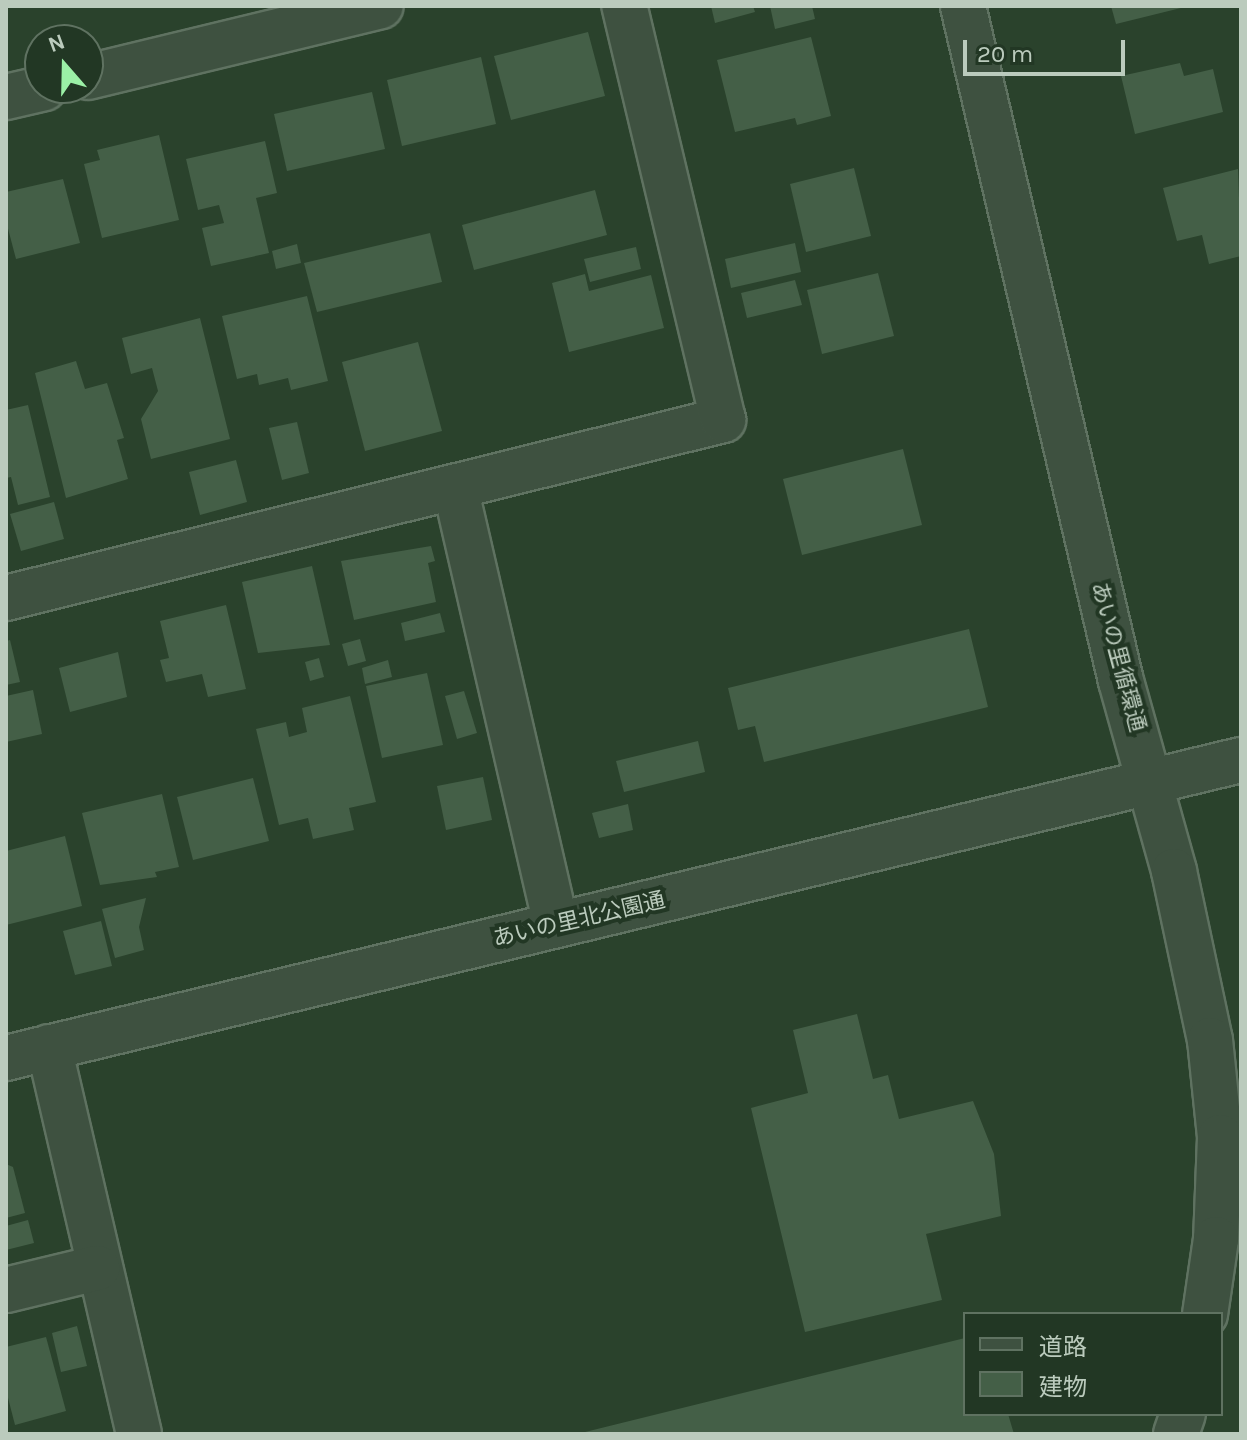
<!DOCTYPE html>
<meta charset="utf-8">
<style>
body{margin:0}
#map{position:relative;width:1247px;height:1440px;overflow:hidden;background:#2a422c;font-family:Karla,"Noto Sans JP",sans-serif}
div>[style]{position:absolute}
.building>*{inset:0;background:#445f47}
.roads{filter:drop-shadow(2px 0 #5f7261) drop-shadow(-2px 0 #5f7261) drop-shadow(0 2px #5f7261) drop-shadow(0 -2px #5f7261)}
.minor>*{height:44px;margin:-22px;padding:0 22px;transform-origin:22px;border-radius:22px;background:#3e5140}
span{translate:-50% -50%;white-space:nowrap;text-align:center;line-height:1.15;-webkit-text-stroke:8px #223724;paint-order:stroke}
.street-label{font-size:22px;color:#bbcbbd}
.frame{position:absolute;inset:0;border:8px solid #bbcbbd;pointer-events:none}
.legend{position:absolute;left:963px;top:1312px;width:260px;height:104px;box-sizing:border-box;background:#223724;border:2px solid #5f7261;margin:0;padding:10px 14px;list-style:none;font-size:24px;color:#bbcbbd}
.legend li{display:flex;align-items:center;gap:16px;height:40px}
.legend b{width:40px;border:2px solid #5f7261}
.north{position:absolute;left:24px;top:24px;width:80px;height:80px;box-sizing:border-box;background:#223724;border:2px solid #5f7261;border-radius:50%;rotate:340deg;font-size:22px;font-weight:700;line-height:32px;text-align:center;color:#bbcbbd}
.north::after{content:'';display:block;margin:auto;width:28px;height:36px;background:#9bf0a6;clip-path:polygon(50% 0,100% 100%,50% 72%,0 100%)}
.scale{position:absolute;left:963px;top:40px;width:162px;height:36px;box-sizing:border-box;border:4px solid #bbcbbd;border-top:0;padding-left:10px;font-size:24px;line-height:28px;white-space:nowrap;color:#bbcbbd;-webkit-text-stroke:6px #223724;paint-order:stroke}
</style>
<div id="map">
<div class="building">
<i style="clip-path:polygon(711px 6px,753px 6px,755px 12px,715px 23px)"></i>
<i style="clip-path:polygon(770px 6px,812px 6px,815px 19px,775px 29px)"></i>
<i style="clip-path:polygon(1111px 6px,1185px 6px,1185px 7px,1116px 24px)"></i>
<i style="clip-path:polygon(588px 32px,605px 96px,511px 120px,494px 56px)"></i>
<i style="clip-path:polygon(811px 37px,831px 116px,797px 125px,795px 118px,735px 132px,717px 60px)"></i>
<i style="clip-path:polygon(481px 57px,496px 124px,402px 146px,387px 80px)"></i>
<i style="clip-path:polygon(1180px 63px,1184px 76px,1213px 69px,1223px 112px,1135px 134px,1121px 76px)"></i>
<i style="clip-path:polygon(372px 92px,385px 149px,287px 171px,274px 114px)"></i>
<i style="clip-path:polygon(159px 135px,179px 220px,102px 238px,84px 164px,100px 160px,97px 150px)"></i>
<i style="clip-path:polygon(265px 141px,277px 193px,256px 198px,269px 253px,211px 266px,202px 228px,224px 223px,219px 205px,198px 210px,186px 159px)"></i>
<i style="clip-path:polygon(854px 168px,871px 236px,806px 252px,790px 184px)"></i>
<i style="clip-path:polygon(1238px 169px,1241px 256px,1209px 264px,1202px 235px,1177px 241px,1163px 188px)"></i>
<i style="clip-path:polygon(63px 179px,80px 243px,16px 259px,6px 221px,6px 192px)"></i>
<i style="clip-path:polygon(595px 190px,607px 235px,474px 270px,462px 225px)"></i>
<i style="clip-path:polygon(430px 233px,442px 282px,317px 312px,304px 263px)"></i>
<i style="clip-path:polygon(795px 243px,801px 272px,731px 288px,725px 259px)"></i>
<i style="clip-path:polygon(297px 244px,301px 263px,276px 269px,272px 251px)"></i>
<i style="clip-path:polygon(636px 247px,641px 269px,590px 282px,584px 259px)"></i>
<i style="clip-path:polygon(878px 273px,894px 336px,822px 354px,807px 290px)"></i>
<i style="clip-path:polygon(585px 274px,589px 291px,651px 275px,664px 328px,569px 352px,552px 283px)"></i>
<i style="clip-path:polygon(795px 280px,802px 305px,747px 318px,741px 293px)"></i>
<i style="clip-path:polygon(307px 296px,328px 381px,291px 390px,288px 378px,259px 385px,257px 374px,237px 379px,222px 316px)"></i>
<i style="clip-path:polygon(200px 318px,230px 439px,151px 459px,141px 419px,158px 391px,152px 368px,131px 374px,122px 338px)"></i>
<i style="clip-path:polygon(418px 342px,442px 431px,365px 451px,342px 362px)"></i>
<i style="clip-path:polygon(76px 361px,85px 389px,107px 383px,124px 438px,117px 440px,128px 479px,66px 498px,35px 373px)"></i>
<i style="clip-path:polygon(28px 405px,50px 497px,18px 505px,11px 477px,6px 478px,6px 410px)"></i>
<i style="clip-path:polygon(297px 422px,309px 473px,282px 480px,269px 428px)"></i>
<i style="clip-path:polygon(903px 449px,922px 525px,802px 555px,783px 479px)"></i>
<i style="clip-path:polygon(236px 460px,247px 502px,200px 515px,189px 472px)"></i>
<i style="clip-path:polygon(54px 502px,64px 539px,21px 551px,10px 514px)"></i>
<i style="clip-path:polygon(431px 546px,435px 561px,428px 563px,436px 602px,354px 620px,341px 561px)"></i>
<i style="clip-path:polygon(312px 566px,330px 645px,258px 653px,242px 582px)"></i>
<i style="clip-path:polygon(226px 605px,246px 689px,208px 697px,202px 674px,166px 682px,160px 660px,169px 658px,160px 621px)"></i>
<i style="clip-path:polygon(440px 613px,445px 632px,405px 641px,401px 623px)"></i>
<i style="clip-path:polygon(969px 629px,988px 707px,764px 762px,755px 726px,738px 730px,728px 688px)"></i>
<i style="clip-path:polygon(360px 639px,366px 661px,348px 666px,342px 644px)"></i>
<i style="clip-path:polygon(10px 640px,20px 682px,6px 685px,6px 641px)"></i>
<i style="clip-path:polygon(118px 652px,127px 697px,70px 712px,59px 668px)"></i>
<i style="clip-path:polygon(319px 658px,324px 677px,310px 681px,305px 662px)"></i>
<i style="clip-path:polygon(388px 660px,392px 677px,365px 684px,362px 668px)"></i>
<i style="clip-path:polygon(427px 673px,443px 745px,382px 758px,366px 686px)"></i>
<i style="clip-path:polygon(33px 690px,42px 734px,6px 742px,6px 696px)"></i>
<i style="clip-path:polygon(464px 691px,477px 733px,457px 739px,445px 696px)"></i>
<i style="clip-path:polygon(350px 696px,376px 802px,349px 808px,354px 830px,313px 839px,308px 818px,279px 825px,256px 729px,286px 722px,289px 737px,307px 732px,302px 708px)"></i>
<i style="clip-path:polygon(698px 741px,705px 772px,624px 792px,616px 761px)"></i>
<i style="clip-path:polygon(483px 777px,492px 820px,446px 830px,437px 786px)"></i>
<i style="clip-path:polygon(253px 778px,269px 841px,193px 860px,177px 797px)"></i>
<i style="clip-path:polygon(162px 794px,179px 867px,155px 872px,157px 877px,100px 885px,82px 813px)"></i>
<i style="clip-path:polygon(628px 804px,633px 830px,599px 838px,592px 813px)"></i>
<i style="clip-path:polygon(65px 836px,82px 906px,6px 925px,6px 851px)"></i>
<i style="clip-path:polygon(146px 898px,139px 927px,144px 950px,115px 958px,102px 909px)"></i>
<i style="clip-path:polygon(101px 921px,112px 966px,75px 975px,63px 931px)"></i>
<i style="clip-path:polygon(857px 1014px,873px 1079px,888px 1075px,899px 1119px,973px 1101px,994px 1154px,1001px 1216px,926px 1234px,942px 1300px,805px 1332px,751px 1108px,808px 1093px,793px 1030px)"></i>
<i style="clip-path:polygon(6px 1164px,13px 1167px,25px 1213px,6px 1218px)"></i>
<i style="clip-path:polygon(28px 1220px,34px 1243px,6px 1250px,6px 1226px)"></i>
<i style="clip-path:polygon(77px 1326px,87px 1366px,61px 1372px,52px 1333px)"></i>
<i style="clip-path:polygon(46px 1337px,66px 1411px,15px 1425px,6px 1390px,6px 1347px)"></i>
<i style="clip-path:polygon(965px 1338px,965px 1414px,1008px 1414px,1014px 1434px,577px 1434px)"></i>
</div>
<div class="roads">
<div class="minor">
<i style="left:963px;top:6px;width:693px;rotate:76.83deg"></i>
<i style="left:1121px;top:681px;width:197px;rotate:74.4deg"></i>
<i style="left:1174px;top:871px;width:173px;rotate:78deg"></i>
<i style="left:1210px;top:1040px;width:98px;rotate:84.1deg"></i>
<i style="left:1220px;top:1137px;width:102px;rotate:92.2deg"></i>
<i style="left:1216px;top:1239px;width:76px;rotate:98.3deg"></i>
<i style="left:88px;top:77px;width:301px;rotate:-13.6deg"></i>
<i style="left:6px;top:97px;width:39px;rotate:-13deg"></i>
<i style="left:455px;top:487px;width:449px;rotate:77deg"></i>
<i style="left:6px;top:598px;width:739px;rotate:-13.94deg"></i>
<i style="left:723px;top:420px;width:426px;rotate:-103.4deg"></i>
<i style="left:49px;top:1047px;width:397px;rotate:76.9deg"></i>
<i style="left:6px;top:1058px;width:1270px;rotate:-13.57deg"></i>
<i style="left:6px;top:1290px;width:94px;rotate:-13.6deg"></i>
<i style="left:1176px;top:1434px;width:21px;rotate:-71deg"></i>
</div>
</div>
<div class="street-label">
<span style="left:1118px;top:657px;rotate:75deg">あいの里循環通</span>
<span style="left:579px;top:920px;rotate:-13deg">あいの里北公園通</span>
</div>
<div class="frame"></div>
<ul class="legend">
<li><b style="height:10px;background:#3e5140"></b>道路</li>
<li><b style="height:22px;background:#445f47"></b>建物</li>
</ul>
<div class="north">N</div>
<div class="scale">20 m</div>
</div>
